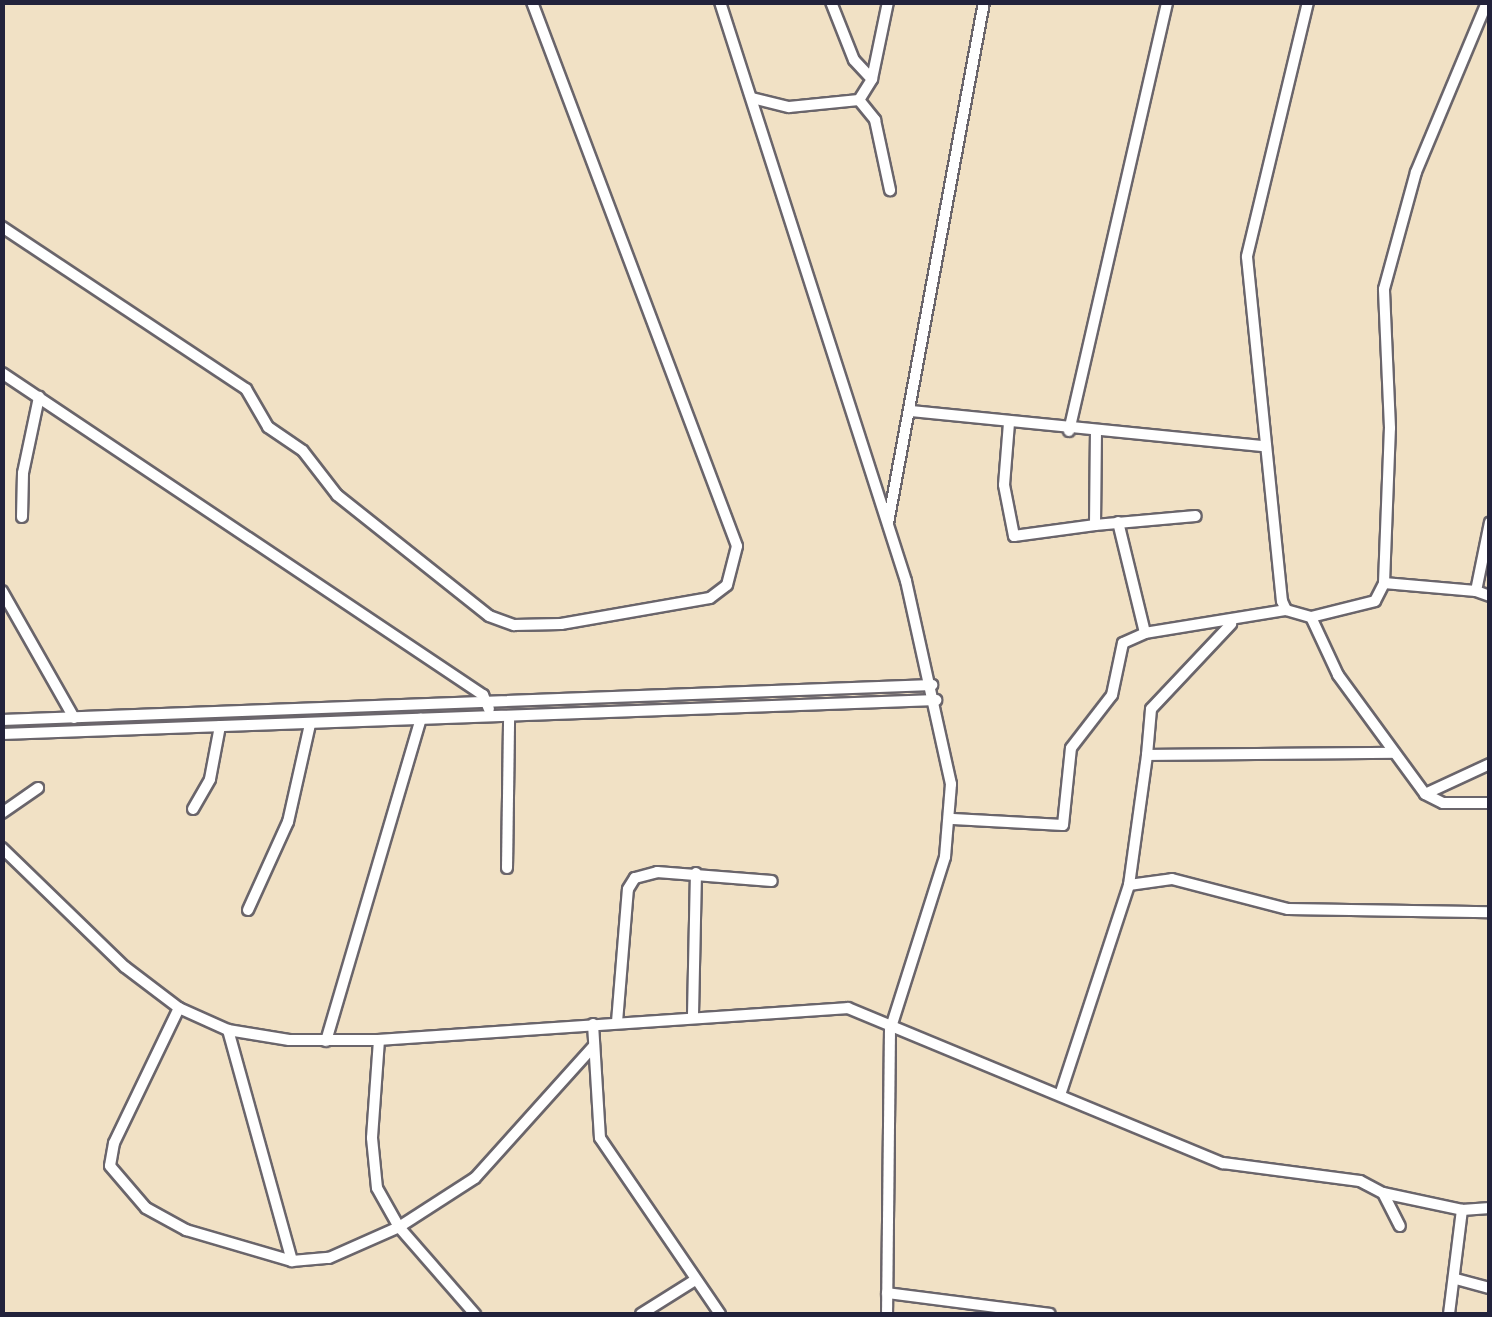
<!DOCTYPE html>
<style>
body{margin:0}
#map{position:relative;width:1492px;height:1317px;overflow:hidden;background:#f1e1c5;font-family:"Balsamiq Sans",sans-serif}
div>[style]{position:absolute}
.roads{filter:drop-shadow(2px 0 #6a656b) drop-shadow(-2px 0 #6a656b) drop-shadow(0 2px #6a656b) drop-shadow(0 -2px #6a656b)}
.minor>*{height:10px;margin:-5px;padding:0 5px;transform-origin:5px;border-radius:5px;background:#fff}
span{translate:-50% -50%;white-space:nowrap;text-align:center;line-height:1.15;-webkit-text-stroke:9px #f6f6f2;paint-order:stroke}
.frame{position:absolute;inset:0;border:5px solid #22223b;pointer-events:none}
</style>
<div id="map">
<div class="roads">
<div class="minor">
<i style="left:720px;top:2px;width:608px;rotate:72.19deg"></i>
<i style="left:906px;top:581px;width:208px;rotate:77.5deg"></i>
<i style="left:951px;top:784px;width:73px;rotate:94.7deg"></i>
<i style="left:945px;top:857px;width:182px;rotate:107.6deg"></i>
<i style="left:890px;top:1030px;width:284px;rotate:90.6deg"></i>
<i style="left:831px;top:2px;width:62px;rotate:68.4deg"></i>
<i style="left:854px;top:60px;width:26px;rotate:47deg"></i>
<i style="left:1308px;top:2px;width:262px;rotate:103.5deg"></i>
<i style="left:1247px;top:257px;width:346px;rotate:84.2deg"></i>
<i style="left:1282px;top:601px;width:10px;rotate:66deg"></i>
<i style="left:1286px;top:610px;width:26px;rotate:16deg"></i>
<i style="left:1311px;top:617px;width:64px;rotate:65deg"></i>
<i style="left:1338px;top:675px;width:147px;rotate:53.8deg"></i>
<i style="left:1425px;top:794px;width:20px;rotate:27deg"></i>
<i style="left:1443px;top:803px;width:47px"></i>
<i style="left:752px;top:98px;width:38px;rotate:14deg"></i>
<i style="left:789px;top:107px;width:70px;rotate:-5.7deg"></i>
<i style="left:859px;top:100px;width:25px;rotate:-58deg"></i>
<i style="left:872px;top:79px;width:79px;rotate:-78.3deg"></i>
<i style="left:859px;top:100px;width:26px;rotate:51deg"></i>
<i style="left:875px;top:120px;width:72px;rotate:77.9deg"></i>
<i style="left:2px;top:227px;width:293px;rotate:33.6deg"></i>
<i style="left:246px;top:389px;width:44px;rotate:59.9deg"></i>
<i style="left:268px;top:427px;width:42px;rotate:34.4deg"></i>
<i style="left:303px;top:451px;width:56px;rotate:52.3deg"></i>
<i style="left:337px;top:495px;width:194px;rotate:38.5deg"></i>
<i style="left:489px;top:616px;width:27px;rotate:20deg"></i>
<i style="left:514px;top:625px;width:47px;rotate:-1.2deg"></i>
<i style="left:561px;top:624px;width:151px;rotate:-9.9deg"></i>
<i style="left:710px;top:598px;width:21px;rotate:-37deg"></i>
<i style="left:727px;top:585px;width:40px;rotate:-75.6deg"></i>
<i style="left:737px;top:546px;width:581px;rotate:-110.65deg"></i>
<i style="left:2px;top:373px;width:579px;rotate:33.8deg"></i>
<i style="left:483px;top:695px;width:15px;rotate:67deg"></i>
<i style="left:911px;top:411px;width:355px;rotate:5.7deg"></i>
<i style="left:1009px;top:423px;width:62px;rotate:94.6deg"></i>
<i style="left:1004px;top:485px;width:52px;rotate:78.9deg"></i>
<i style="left:1014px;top:536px;width:82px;rotate:-7.7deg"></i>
<i style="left:1095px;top:525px;width:92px;rotate:-89.4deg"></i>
<i style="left:1069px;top:431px;width:440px;rotate:-77.1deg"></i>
<i style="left:22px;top:517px;width:44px;rotate:-88.7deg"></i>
<i style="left:23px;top:473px;width:78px;rotate:-78.1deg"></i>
<i style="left:1118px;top:522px;width:114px;rotate:76.3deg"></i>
<i style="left:888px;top:523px;width:530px;rotate:-79.56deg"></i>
<i style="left:1095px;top:525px;width:101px;rotate:-5.1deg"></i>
<i style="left:1384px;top:583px;width:92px;rotate:5deg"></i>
<i style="left:1476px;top:591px;width:70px;rotate:-78.5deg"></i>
<i style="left:2px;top:591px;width:146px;rotate:60.4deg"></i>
<i style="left:1476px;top:591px;width:15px;rotate:20deg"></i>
<i style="left:1311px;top:617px;width:66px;rotate:-14deg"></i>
<i style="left:1375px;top:601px;width:20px;rotate:-63deg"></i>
<i style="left:1384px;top:583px;width:155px;rotate:-87.8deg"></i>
<i style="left:1390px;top:428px;width:139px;rotate:-92.5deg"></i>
<i style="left:1384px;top:289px;width:121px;rotate:-74.7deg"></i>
<i style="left:1416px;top:172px;width:184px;rotate:-67.3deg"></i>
<i style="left:2px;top:720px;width:931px;rotate:-2.16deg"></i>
<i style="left:2px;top:734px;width:935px;rotate:-2.08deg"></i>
<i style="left:1147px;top:755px;width:46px;rotate:-85deg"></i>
<i style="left:1151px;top:709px;width:117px;rotate:-46.7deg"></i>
<i style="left:1425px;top:794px;width:72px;rotate:-24.8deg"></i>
<i style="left:193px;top:809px;width:34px;rotate:-60deg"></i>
<i style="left:210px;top:779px;width:54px;rotate:-79.3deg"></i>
<i style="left:2px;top:813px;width:44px;rotate:-34.8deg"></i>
<i style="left:953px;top:819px;width:110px;rotate:3.1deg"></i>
<i style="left:1063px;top:825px;width:77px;rotate:-84.1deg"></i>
<i style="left:1071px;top:748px;width:67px;rotate:-52.3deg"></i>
<i style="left:1112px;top:695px;width:53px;rotate:-78.1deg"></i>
<i style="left:1123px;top:643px;width:24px;rotate:-24deg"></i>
<i style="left:1145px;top:633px;width:143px;rotate:-9.3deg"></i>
<i style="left:2px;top:848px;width:171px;rotate:44.1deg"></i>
<i style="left:125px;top:967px;width:68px;rotate:37.2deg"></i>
<i style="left:179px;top:1008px;width:54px;rotate:24.2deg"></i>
<i style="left:228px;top:1030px;width:62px;rotate:9.3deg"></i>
<i style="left:289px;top:1040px;width:90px"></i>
<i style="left:379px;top:1040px;width:470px;rotate:-3.9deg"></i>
<i style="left:848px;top:1008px;width:406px;rotate:22.5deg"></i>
<i style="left:1223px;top:1163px;width:138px;rotate:7.5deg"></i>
<i style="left:1360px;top:1181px;width:26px;rotate:28deg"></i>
<i style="left:1383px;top:1193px;width:81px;rotate:12.1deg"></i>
<i style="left:1462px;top:1210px;width:28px;rotate:-4deg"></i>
<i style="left:507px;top:868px;width:152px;rotate:-89.2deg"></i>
<i style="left:1129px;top:885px;width:43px;rotate:-7.9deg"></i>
<i style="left:1172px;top:879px;width:120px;rotate:14.5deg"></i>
<i style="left:1288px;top:909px;width:202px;rotate:0.9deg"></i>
<i style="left:248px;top:910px;width:97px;rotate:-65.6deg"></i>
<i style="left:288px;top:822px;width:100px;rotate:-77.3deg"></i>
<i style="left:179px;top:1008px;width:150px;rotate:115.7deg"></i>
<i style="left:114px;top:1143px;width:23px;rotate:100deg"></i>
<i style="left:110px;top:1166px;width:55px;rotate:49.4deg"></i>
<i style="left:146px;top:1208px;width:46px;rotate:28.8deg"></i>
<i style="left:186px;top:1230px;width:110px;rotate:16.3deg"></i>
<i style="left:292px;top:1261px;width:37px;rotate:-5deg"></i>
<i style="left:329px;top:1258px;width:77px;rotate:-23.9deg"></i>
<i style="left:399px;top:1227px;width:90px;rotate:-32.8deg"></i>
<i style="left:475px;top:1178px;width:178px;rotate:-48deg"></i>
<i style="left:693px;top:1015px;width:142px;rotate:-88.8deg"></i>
<i style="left:617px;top:1022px;width:133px;rotate:-85.3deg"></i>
<i style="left:628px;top:889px;width:13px;rotate:-58deg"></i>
<i style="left:635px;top:878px;width:23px;rotate:-15deg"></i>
<i style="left:657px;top:872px;width:115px;rotate:4.5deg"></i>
<i style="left:593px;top:1024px;width:114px;rotate:86.5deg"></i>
<i style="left:600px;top:1138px;width:213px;rotate:55.7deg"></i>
<i style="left:228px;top:1030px;width:240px;rotate:74.5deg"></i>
<i style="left:379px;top:1040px;width:98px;rotate:94.1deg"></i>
<i style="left:372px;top:1138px;width:50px;rotate:84.3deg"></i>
<i style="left:377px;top:1188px;width:45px;rotate:60.6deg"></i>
<i style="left:399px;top:1227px;width:116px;rotate:48.9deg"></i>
<i style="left:326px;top:1041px;width:336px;rotate:-73.6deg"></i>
<i style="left:1061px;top:1092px;width:218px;rotate:-71.8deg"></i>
<i style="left:1129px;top:885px;width:131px;rotate:-82.1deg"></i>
<i style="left:1147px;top:755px;width:247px;rotate:-0.5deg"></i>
<i style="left:1383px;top:1193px;width:37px;rotate:63deg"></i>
<i style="left:1456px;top:1279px;width:35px;rotate:15deg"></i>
<i style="left:887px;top:1293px;width:164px;rotate:7.3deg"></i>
<i style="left:641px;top:1314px;width:64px;rotate:-32.2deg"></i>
<i style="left:1449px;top:1314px;width:105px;rotate:-82.9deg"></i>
</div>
</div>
<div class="frame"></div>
</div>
